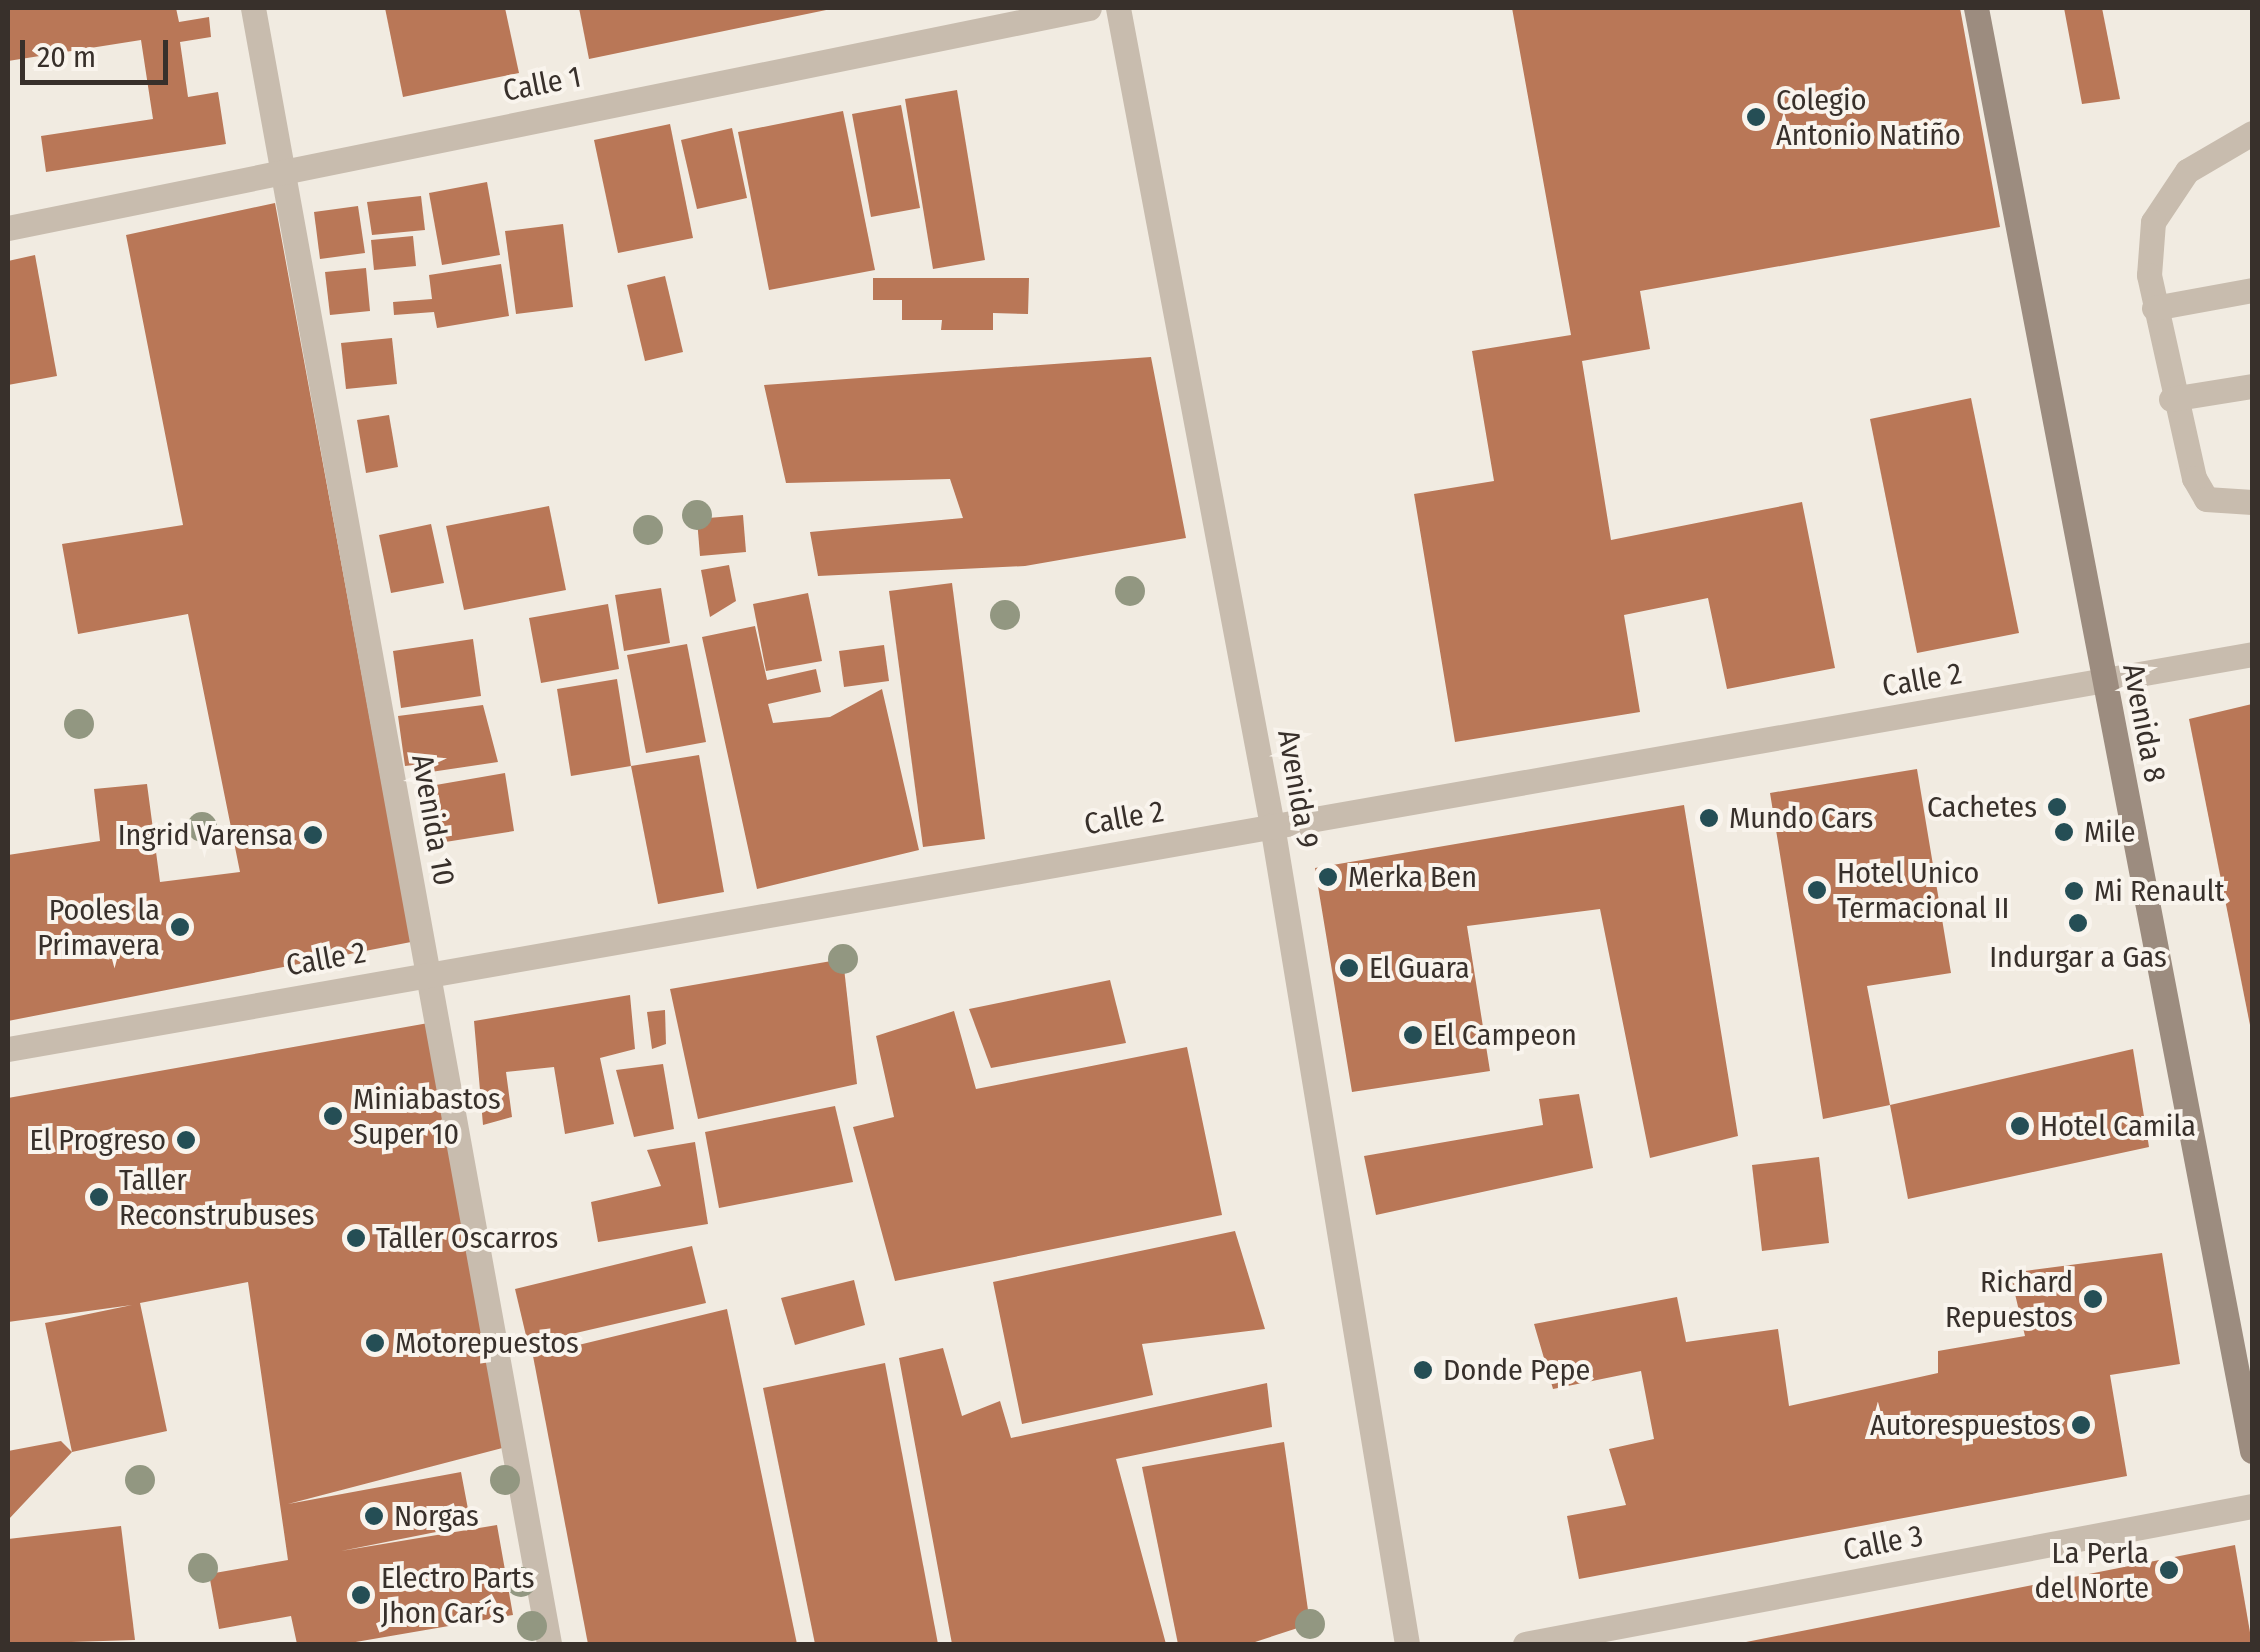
<!DOCTYPE html>
<meta charset="utf-8">
<style>
body{margin:0}
#map{position:relative;width:2260px;height:1652px;overflow:hidden;background:#f1ebe1;font-family:"Fira Sans Condensed",sans-serif}
div>[style]{position:absolute}
.building>*{inset:0;background:#b97757}
.service>*{height:25px;margin:-12.5px;padding:0 12.5px;transform-origin:12.5px;border-radius:12.5px;background:#c8bcae}
.minor>*{height:25px;margin:-12.5px;padding:0 12.5px;transform-origin:12.5px;border-radius:12.5px;background:#c8bcae}
.secondary>*{height:25px;margin:-12.5px;padding:0 12.5px;transform-origin:12.5px;border-radius:12.5px;background:#9c8c7f}
.trees>*{width:30px;height:30px;margin:-15px;border-radius:50%;background:#929781}
.dots>*{width:28px;height:28px;translate:-50% -50%;box-sizing:border-box;border:5px solid #f9f4ed;border-radius:50%}
span{translate:-50% -50%;white-space:nowrap;text-align:center;line-height:1.15;-webkit-text-stroke:8px #f9f4ed;paint-order:stroke}
.street-label{font-size:30px;color:#38302b}
.poi-label{font-size:30px;color:#38302b}
.left{translate:0 -50%;text-align:left}
.right{translate:-100% -50%;text-align:right}
.frame{position:absolute;inset:0;border:10px solid #38302b;pointer-events:none}
.scale{position:absolute;left:20px;top:40px;width:148px;height:45px;box-sizing:border-box;border:5px solid #38302b;border-top:0;padding-left:12px;font-size:30px;line-height:35px;white-space:nowrap;color:#38302b;-webkit-text-stroke:8px #f9f4ed;paint-order:stroke}
</style>
<div id="map">
<div class="building">
<i style="clip-path:polygon(8px 8px,176px 8px,179px 22px,209px 17px,211px 37px,180px 42px,188px 97px,218px 92px,226px 144px,46px 172px,41px 136px,153px 119px,141px 40px,8px 61px)"></i>
<i style="clip-path:polygon(385px 8px,505px 8px,519px 73px,403px 97px)"></i>
<i style="clip-path:polygon(579px 8px,830px 8px,831px 9px,589px 59px)"></i>
<i style="clip-path:polygon(1512px 8px,1960px 8px,2000px 227px,1640px 291px,1650px 349px,1582px 361px,1611px 540px,1802px 502px,1835px 668px,1727px 689px,1708px 598px,1624px 615px,1640px 712px,1455px 742px,1414px 494px,1494px 481px,1472px 351px,1571px 335px)"></i>
<i style="clip-path:polygon(2064px 8px,2102px 8px,2120px 99px,2082px 104px)"></i>
<i style="clip-path:polygon(957px 90px,985px 260px,933px 269px,905px 99px)"></i>
<i style="clip-path:polygon(901px 105px,920px 208px,871px 217px,852px 114px)"></i>
<i style="clip-path:polygon(843px 111px,875px 270px,769px 290px,738px 132px)"></i>
<i style="clip-path:polygon(670px 124px,693px 238px,618px 253px,594px 140px)"></i>
<i style="clip-path:polygon(732px 128px,747px 198px,697px 209px,681px 140px)"></i>
<i style="clip-path:polygon(487px 182px,500px 255px,442px 265px,429px 193px)"></i>
<i style="clip-path:polygon(421px 196px,425px 230px,372px 235px,367px 202px)"></i>
<i style="clip-path:polygon(275px 203px,411px 942px,8px 1021px,8px 855px,100px 841px,94px 789px,147px 784px,160px 882px,240px 872px,188px 614px,78px 634px,62px 544px,183px 525px,126px 235px)"></i>
<i style="clip-path:polygon(358px 206px,365px 253px,320px 259px,314px 212px)"></i>
<i style="clip-path:polygon(563px 224px,573px 307px,516px 314px,505px 231px)"></i>
<i style="clip-path:polygon(413px 236px,416px 266px,374px 270px,371px 240px)"></i>
<i style="clip-path:polygon(35px 255px,57px 376px,8px 385px,8px 261px)"></i>
<i style="clip-path:polygon(501px 264px,509px 316px,437px 328px,434px 312px,394px 315px,393px 302px,432px 299px,429px 275px)"></i>
<i style="clip-path:polygon(366px 268px,370px 311px,330px 315px,325px 272px)"></i>
<i style="clip-path:polygon(665px 276px,683px 352px,645px 361px,627px 285px)"></i>
<i style="clip-path:polygon(873px 278px,1029px 278px,1028px 314px,993px 313px,993px 330px,941px 330px,942px 320px,902px 320px,902px 300px,873px 300px)"></i>
<i style="clip-path:polygon(392px 338px,397px 384px,346px 389px,341px 343px)"></i>
<i style="clip-path:polygon(1151px 357px,1186px 538px,1025px 566px,818px 576px,810px 532px,963px 518px,950px 479px,786px 483px,764px 385px)"></i>
<i style="clip-path:polygon(1971px 398px,2019px 633px,1917px 653px,1870px 419px)"></i>
<i style="clip-path:polygon(389px 415px,398px 467px,366px 473px,357px 420px)"></i>
<i style="clip-path:polygon(549px 506px,566px 590px,464px 610px,446px 526px)"></i>
<i style="clip-path:polygon(743px 515px,746px 552px,700px 556px,697px 519px)"></i>
<i style="clip-path:polygon(431px 524px,444px 583px,391px 593px,379px 535px)"></i>
<i style="clip-path:polygon(729px 565px,736px 601px,710px 617px,701px 570px)"></i>
<i style="clip-path:polygon(952px 583px,985px 839px,923px 847px,889px 591px)"></i>
<i style="clip-path:polygon(661px 588px,670px 643px,624px 651px,615px 595px)"></i>
<i style="clip-path:polygon(808px 593px,822px 661px,766px 671px,753px 604px)"></i>
<i style="clip-path:polygon(608px 604px,619px 669px,541px 683px,529px 618px)"></i>
<i style="clip-path:polygon(755px 626px,767px 680px,816px 669px,821px 692px,768px 704px,773px 723px,830px 717px,882px 689px,919px 850px,757px 889px,702px 637px)"></i>
<i style="clip-path:polygon(473px 639px,481px 696px,401px 708px,393px 651px)"></i>
<i style="clip-path:polygon(687px 644px,706px 742px,646px 753px,627px 655px)"></i>
<i style="clip-path:polygon(884px 645px,889px 681px,844px 687px,839px 651px)"></i>
<i style="clip-path:polygon(617px 679px,631px 766px,571px 776px,557px 689px)"></i>
<i style="clip-path:polygon(2252px 704px,2252px 1030px,2251px 1030px,2189px 719px)"></i>
<i style="clip-path:polygon(483px 705px,498px 762px,424px 773px,422px 764px,405px 766px,398px 716px)"></i>
<i style="clip-path:polygon(699px 755px,724px 892px,658px 904px,631px 766px)"></i>
<i style="clip-path:polygon(1917px 769px,1951px 973px,1867px 986px,1890px 1105px,1823px 1119px,1770px 793px)"></i>
<i style="clip-path:polygon(505px 773px,514px 831px,439px 843px,430px 786px)"></i>
<i style="clip-path:polygon(1684px 805px,1738px 1136px,1650px 1158px,1600px 909px,1467px 926px,1490px 1071px,1352px 1092px,1315px 868px)"></i>
<i style="clip-path:polygon(843px 959px,857px 1084px,698px 1119px,670px 989px)"></i>
<i style="clip-path:polygon(1110px 980px,1126px 1043px,991px 1068px,969px 1009px)"></i>
<i style="clip-path:polygon(630px 995px,635px 1049px,600px 1058px,614px 1124px,565px 1134px,554px 1067px,506px 1072px,512px 1117px,483px 1125px,474px 1021px)"></i>
<i style="clip-path:polygon(665px 1010px,666px 1044px,652px 1049px,647px 1012px)"></i>
<i style="clip-path:polygon(954px 1011px,976px 1089px,1187px 1047px,1222px 1215px,895px 1281px,853px 1127px,894px 1117px,876px 1036px)"></i>
<i style="clip-path:polygon(434px 1022px,510px 1446px,288px 1504px,461px 1472px,471px 1525px,341px 1551px,497px 1525px,513px 1615px,344px 1644px,297px 1644px,291px 1616px,219px 1629px,209px 1574px,288px 1560px,248px 1282px,140px 1303px,167px 1431px,72px 1452px,8px 1520px,8px 1451px,61px 1441px,72px 1452px,45px 1323px,132px 1305px,8px 1322px,8px 1098px)"></i>
<i style="clip-path:polygon(2133px 1049px,2149px 1147px,1908px 1199px,1890px 1105px)"></i>
<i style="clip-path:polygon(663px 1064px,674px 1129px,634px 1137px,616px 1070px)"></i>
<i style="clip-path:polygon(1579px 1094px,1593px 1168px,1376px 1215px,1364px 1156px,1543px 1125px,1539px 1099px)"></i>
<i style="clip-path:polygon(835px 1106px,853px 1182px,719px 1208px,705px 1132px)"></i>
<i style="clip-path:polygon(695px 1142px,708px 1224px,598px 1242px,591px 1202px,661px 1186px,647px 1150px)"></i>
<i style="clip-path:polygon(1819px 1157px,1829px 1243px,1762px 1251px,1752px 1165px)"></i>
<i style="clip-path:polygon(1235px 1231px,1265px 1329px,1142px 1344px,1153px 1395px,1022px 1424px,993px 1282px)"></i>
<i style="clip-path:polygon(692px 1246px,706px 1303px,528px 1344px,515px 1289px)"></i>
<i style="clip-path:polygon(2162px 1253px,2180px 1364px,2110px 1375px,2127px 1476px,1579px 1579px,1567px 1516px,1626px 1505px,1609px 1449px,1654px 1439px,1641px 1371px,1553px 1389px,1534px 1324px,1677px 1297px,1686px 1342px,1778px 1329px,1789px 1406px,1938px 1373px,1938px 1351px,2025px 1336px,2010px 1273px)"></i>
<i style="clip-path:polygon(854px 1280px,865px 1325px,795px 1345px,781px 1298px)"></i>
<i style="clip-path:polygon(727px 1309px,797px 1644px,588px 1644px,533px 1356px)"></i>
<i style="clip-path:polygon(943px 1348px,962px 1416px,1000px 1401px,1011px 1438px,1267px 1383px,1272px 1427px,1116px 1459px,1166px 1644px,952px 1644px,899px 1358px)"></i>
<i style="clip-path:polygon(885px 1363px,938px 1644px,815px 1644px,763px 1388px)"></i>
<i style="clip-path:polygon(1284px 1442px,1310px 1624px,1249px 1644px,1178px 1644px,1142px 1467px)"></i>
<i style="clip-path:polygon(121px 1526px,135px 1640px,8px 1644px,8px 1539px)"></i>
<i style="clip-path:polygon(2235px 1545px,2252px 1644px,1741px 1644px,1741px 1643px)"></i>
</div>
<div class="service">
<i style="left:2252px;top:133px;width:75px;rotate:149.7deg"></i>
<i style="left:2187px;top:171px;width:61px;rotate:123.7deg"></i>
<i style="left:2153px;top:222px;width:53px;rotate:94.3deg"></i>
<i style="left:2149px;top:275px;width:208px;rotate:77.5deg"></i>
<i style="left:2194px;top:478px;width:24px;rotate:60deg"></i>
<i style="left:2206px;top:499px;width:46px;rotate:3.7deg"></i>
<i style="left:2154px;top:308px;width:100px;rotate:-10.4deg"></i>
<i style="left:2171px;top:399px;width:82px;rotate:-9.1deg"></i>
</div>
<div class="minor">
<i style="left:253px;top:8px;width:1663px;rotate:79.74deg"></i>
<i style="left:1118px;top:8px;width:831px;rotate:79.33deg"></i>
<i style="left:1272px;top:825px;width:830px;rotate:80.64deg"></i>
<i style="left:8px;top:228px;width:1103px;rotate:-11.5deg"></i>
<i style="left:8px;top:1049px;width:2278px;rotate:-9.98deg"></i>
<i style="left:1525px;top:1644px;width:740px;rotate:-10.75deg"></i>
</div>
<div class="secondary">
<i style="left:1976px;top:8px;width:1469px;rotate:79.17deg"></i>
</div>
<div class="trees">
<i style="left:697px;top:515px"></i>
<i style="left:648px;top:530px"></i>
<i style="left:1130px;top:591px"></i>
<i style="left:1005px;top:615px"></i>
<i style="left:79px;top:724px"></i>
<i style="left:202px;top:827px"></i>
<i style="left:843px;top:959px"></i>
<i style="left:140px;top:1480px"></i>
<i style="left:505px;top:1480px"></i>
<i style="left:203px;top:1568px"></i>
<i style="left:521px;top:1582px"></i>
<i style="left:1310px;top:1624px"></i>
<i style="left:532px;top:1626px"></i>
</div>
<div class="dots">
<i style="left:1756px;top:117px;background:#254e55"></i>
<i style="left:2057px;top:807px;background:#254e55"></i>
<i style="left:1709px;top:818px;background:#254e55"></i>
<i style="left:2064px;top:832px;background:#254e55"></i>
<i style="left:313px;top:835px;background:#254e55"></i>
<i style="left:1328px;top:877px;background:#254e55"></i>
<i style="left:1817px;top:890px;background:#254e55"></i>
<i style="left:2074px;top:891px;background:#254e55"></i>
<i style="left:2078px;top:923px;background:#254e55"></i>
<i style="left:180px;top:927px;background:#254e55"></i>
<i style="left:1349px;top:968px;background:#254e55"></i>
<i style="left:1413px;top:1035px;background:#254e55"></i>
<i style="left:333px;top:1116px;background:#254e55"></i>
<i style="left:2020px;top:1126px;background:#254e55"></i>
<i style="left:186px;top:1140px;background:#254e55"></i>
<i style="left:99px;top:1197px;background:#254e55"></i>
<i style="left:356px;top:1238px;background:#254e55"></i>
<i style="left:2093px;top:1299px;background:#254e55"></i>
<i style="left:375px;top:1343px;background:#254e55"></i>
<i style="left:1423px;top:1370px;background:#254e55"></i>
<i style="left:2081px;top:1425px;background:#254e55"></i>
<i style="left:374px;top:1516px;background:#254e55"></i>
<i style="left:2169px;top:1570px;background:#254e55"></i>
<i style="left:361px;top:1595px;background:#254e55"></i>
</div>
<div class="street-label">
<span style="left:542px;top:84px;rotate:-11deg">Calle 1</span>
<span style="left:1922px;top:680px;rotate:-10deg">Calle 2</span>
<span style="left:2144px;top:723px;rotate:79deg">Avenida 8</span>
<span style="left:1298px;top:789px;rotate:80deg">Avenida 9</span>
<span style="left:1124px;top:818px;rotate:-10deg">Calle 2</span>
<span style="left:433px;top:820px;rotate:80deg">Avenida 10</span>
<span style="left:326px;top:959px;rotate:-10deg">Calle 2</span>
<span style="left:1883px;top:1543px;rotate:-11deg">Calle 3</span>
</div>
<div class="poi-label">
<span class="left" style="left:1776px;top:117px">Colegio<br>Antonio Natiño</span>
<span class="right" style="left:2037px;top:807px">Cachetes</span>
<span class="left" style="left:1729px;top:818px">Mundo Cars</span>
<span class="left" style="left:2084px;top:832px">Mile</span>
<span class="right" style="left:293px;top:835px">Ingrid Varensa</span>
<span class="left" style="left:1837px;top:890px">Hotel Unico<br>Termacional II</span>
<span class="left" style="left:1348px;top:877px">Merka Ben</span>
<span class="left" style="left:2094px;top:891px">Mi Renault</span>
<span class="right" style="left:160px;top:927px">Pooles la<br>Primavera</span>
<span style="left:2078px;top:957px">Indurgar a Gas</span>
<span class="left" style="left:1369px;top:968px">El Guara</span>
<span class="left" style="left:1433px;top:1035px">El Campeon</span>
<span class="left" style="left:353px;top:1116px">Miniabastos<br>Super 10</span>
<span class="left" style="left:2040px;top:1126px">Hotel Camila</span>
<span class="right" style="left:166px;top:1140px">El Progreso</span>
<span class="left" style="left:119px;top:1197px">Taller<br>Reconstrubuses</span>
<span class="left" style="left:376px;top:1238px">Taller Oscarros</span>
<span class="right" style="left:2073px;top:1299px">Richard<br>Repuestos</span>
<span class="left" style="left:395px;top:1343px">Motorepuestos</span>
<span class="left" style="left:1443px;top:1370px">Donde Pepe</span>
<span class="right" style="left:2061px;top:1425px">Autorespuestos</span>
<span class="left" style="left:394px;top:1516px">Norgas</span>
<span class="right" style="left:2149px;top:1570px">La Perla<br>del Norte</span>
<span class="left" style="left:381px;top:1595px">Electro Parts<br>Jhon Car´s</span>
</div>
<div class="frame"></div>
<div class="scale">20 m</div>
</div>
